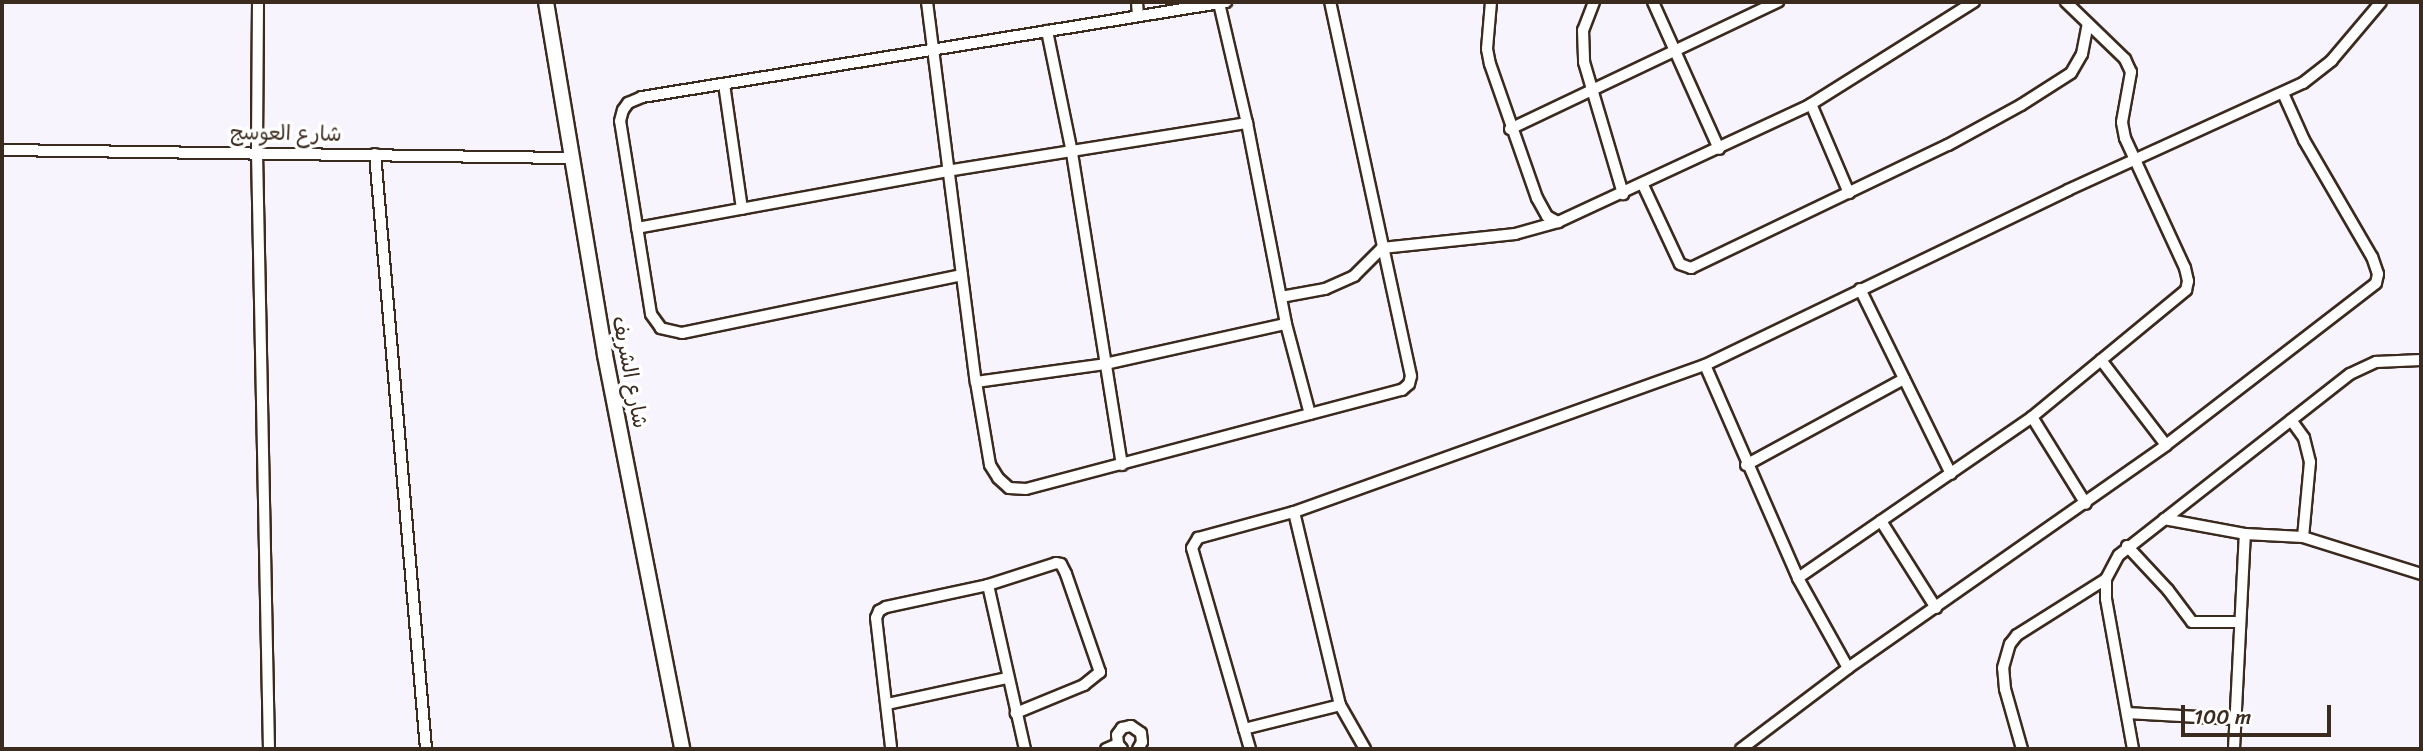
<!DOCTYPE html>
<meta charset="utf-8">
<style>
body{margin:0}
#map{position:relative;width:2423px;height:751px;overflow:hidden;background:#f7f4fe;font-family:Sriracha,"Playpen Sans Arabic",sans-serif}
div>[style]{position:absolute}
.roads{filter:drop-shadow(2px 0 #3b2a1e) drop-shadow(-2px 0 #3b2a1e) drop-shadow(0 2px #3b2a1e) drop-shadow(0 -2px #3b2a1e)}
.street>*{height:10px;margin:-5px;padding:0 5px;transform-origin:5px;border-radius:5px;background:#fff}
.secondary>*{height:14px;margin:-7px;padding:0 7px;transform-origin:7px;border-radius:7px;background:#fff}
span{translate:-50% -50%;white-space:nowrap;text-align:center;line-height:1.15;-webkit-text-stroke:7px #fff;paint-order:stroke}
.street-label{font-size:21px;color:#3b2a1e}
.frame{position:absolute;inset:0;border:4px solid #3b2a1e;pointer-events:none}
.scale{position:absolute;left:2181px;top:705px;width:150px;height:32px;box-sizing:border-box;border:4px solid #3b2a1e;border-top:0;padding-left:9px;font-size:21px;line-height:24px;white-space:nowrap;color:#3b2a1e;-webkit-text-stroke:5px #fff;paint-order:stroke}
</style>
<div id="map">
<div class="roads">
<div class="street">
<i style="left:258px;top:2px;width:150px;rotate:90.4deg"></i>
<i style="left:257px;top:152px;width:597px;rotate:88.85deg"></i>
<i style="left:927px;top:2px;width:383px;rotate:82.7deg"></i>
<i style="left:976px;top:382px;width:130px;rotate:-7.9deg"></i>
<i style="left:1105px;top:364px;width:185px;rotate:-12.5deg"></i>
<i style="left:1137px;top:2px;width:14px;rotate:86deg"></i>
<i style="left:1491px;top:2px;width:47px;rotate:94.9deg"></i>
<i style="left:1487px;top:49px;width:15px;rotate:79deg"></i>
<i style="left:1490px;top:64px;width:142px;rotate:70.7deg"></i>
<i style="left:1537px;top:198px;width:21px;rotate:61deg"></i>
<i style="left:1547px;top:216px;width:13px;rotate:29deg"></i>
<i style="left:1558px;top:222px;width:276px;rotate:-24.9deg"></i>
<i style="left:1808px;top:106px;width:196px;rotate:-32.1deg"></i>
<i style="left:1594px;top:2px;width:30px;rotate:111deg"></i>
<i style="left:1583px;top:30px;width:32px;rotate:88deg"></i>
<i style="left:1584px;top:62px;width:138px;rotate:73.5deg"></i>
<i style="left:1653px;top:2px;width:161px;rotate:65.8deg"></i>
<i style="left:1219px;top:3px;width:123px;rotate:76.9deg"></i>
<i style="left:1247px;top:123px;width:205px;rotate:79deg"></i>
<i style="left:1286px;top:324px;width:93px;rotate:75.1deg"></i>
<i style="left:1047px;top:31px;width:125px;rotate:78.4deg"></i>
<i style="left:1072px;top:153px;width:316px;rotate:80.9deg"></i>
<i style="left:724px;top:84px;width:126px;rotate:81.8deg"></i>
<i style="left:1811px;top:104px;width:97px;rotate:66.9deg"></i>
<i style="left:1510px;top:129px;width:297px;rotate:-25.4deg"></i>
<i style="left:2px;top:150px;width:568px;rotate:0.81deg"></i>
<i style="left:375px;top:154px;width:597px;rotate:85.1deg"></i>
<i style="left:1643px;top:185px;width:87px;rotate:64.9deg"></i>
<i style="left:1680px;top:264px;width:12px;rotate:20deg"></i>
<i style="left:1691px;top:268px;width:285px;rotate:-25.6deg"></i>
<i style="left:1948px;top:145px;width:83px;rotate:-28.7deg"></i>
<i style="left:2021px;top:105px;width:59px;rotate:-32.6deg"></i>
<i style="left:2071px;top:73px;width:22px;rotate:-60deg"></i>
<i style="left:2082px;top:54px;width:31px;rotate:-79deg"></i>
<i style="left:637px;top:228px;width:315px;rotate:-10.4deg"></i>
<i style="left:947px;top:171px;width:304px;rotate:-9.1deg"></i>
<i style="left:962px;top:275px;width:286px;rotate:168.3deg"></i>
<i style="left:682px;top:333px;width:22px;rotate:-167deg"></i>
<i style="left:661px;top:328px;width:17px;rotate:-126deg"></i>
<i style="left:651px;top:314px;width:195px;rotate:-99.1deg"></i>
<i style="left:620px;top:121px;width:11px;rotate:-75deg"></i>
<i style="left:623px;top:110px;width:9px;rotate:-54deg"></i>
<i style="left:628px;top:103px;width:15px;rotate:-23deg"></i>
<i style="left:642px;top:97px;width:592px;rotate:-9.24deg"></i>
<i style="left:1860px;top:289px;width:206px;rotate:63.8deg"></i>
<i style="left:1281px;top:297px;width:45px;rotate:-10.3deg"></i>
<i style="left:1325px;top:289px;width:32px;rotate:-24deg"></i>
<i style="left:1354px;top:276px;width:40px;rotate:-45deg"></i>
<i style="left:1382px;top:248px;width:134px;rotate:-6deg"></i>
<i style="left:1515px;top:234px;width:45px;rotate:-15.6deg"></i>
<i style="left:2101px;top:360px;width:107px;rotate:52.6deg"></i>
<i style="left:976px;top:382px;width:84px;rotate:80.4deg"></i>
<i style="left:990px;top:465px;width:15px;rotate:58deg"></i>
<i style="left:998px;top:478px;width:15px;rotate:42deg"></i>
<i style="left:1009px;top:488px;width:17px;rotate:3deg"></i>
<i style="left:1026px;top:489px;width:389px;rotate:-14.8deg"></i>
<i style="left:1402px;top:390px;width:9px;rotate:-41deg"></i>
<i style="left:1409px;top:384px;width:8px;rotate:-76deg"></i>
<i style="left:1411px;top:376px;width:383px;rotate:-102.2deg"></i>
<i style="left:2032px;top:417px;width:102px;rotate:58.2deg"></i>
<i style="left:2291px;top:420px;width:22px;rotate:54deg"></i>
<i style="left:2304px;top:438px;width:25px;rotate:76deg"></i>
<i style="left:2310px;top:462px;width:75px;rotate:95.3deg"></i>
<i style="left:1746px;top:465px;width:180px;rotate:-28.6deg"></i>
<i style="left:1294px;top:512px;width:198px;rotate:76.6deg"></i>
<i style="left:1340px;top:705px;width:51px;rotate:60.4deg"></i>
<i style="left:2164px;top:519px;width:82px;rotate:10.5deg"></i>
<i style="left:2245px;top:534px;width:58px;rotate:3deg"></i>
<i style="left:2303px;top:537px;width:124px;rotate:17.4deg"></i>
<i style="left:1881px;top:521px;width:103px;rotate:57.7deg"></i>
<i style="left:2127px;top:546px;width:60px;rotate:47deg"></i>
<i style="left:2168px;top:590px;width:40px;rotate:53deg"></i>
<i style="left:2192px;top:622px;width:48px"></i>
<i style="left:1798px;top:578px;width:284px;rotate:-34.5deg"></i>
<i style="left:2032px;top:417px;width:200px;rotate:-39.5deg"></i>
<i style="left:2186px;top:290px;width:9px;rotate:-77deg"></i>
<i style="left:2188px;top:281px;width:13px;rotate:-103deg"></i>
<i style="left:2185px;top:268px;width:143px;rotate:-114.8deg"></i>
<i style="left:2125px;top:138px;width:16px;rotate:-101deg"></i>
<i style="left:2122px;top:122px;width:51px;rotate:-79.8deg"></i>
<i style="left:2131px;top:72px;width:14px;rotate:-115deg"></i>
<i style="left:2125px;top:59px;width:82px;rotate:-136deg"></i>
<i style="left:988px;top:585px;width:168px;rotate:77.3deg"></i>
<i style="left:1848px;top:668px;width:103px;rotate:-119.1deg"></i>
<i style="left:1798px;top:578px;width:232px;rotate:-113.6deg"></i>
<i style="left:1705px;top:365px;width:403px;rotate:-25.7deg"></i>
<i style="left:2068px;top:190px;width:258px;rotate:-24.5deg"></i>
<i style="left:2303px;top:83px;width:37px;rotate:-38deg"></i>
<i style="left:2332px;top:60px;width:76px;rotate:-49.8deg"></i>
<i style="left:887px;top:704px;width:123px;rotate:-12.2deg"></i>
<i style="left:2127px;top:713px;width:108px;rotate:3.2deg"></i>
<i style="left:1244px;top:729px;width:99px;rotate:-14deg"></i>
<i style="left:891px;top:747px;width:130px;rotate:-96.6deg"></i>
<i style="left:876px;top:618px;width:8px;rotate:-67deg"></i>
<i style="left:879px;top:611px;width:8px;rotate:-30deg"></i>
<i style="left:886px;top:607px;width:104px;rotate:-12.2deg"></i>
<i style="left:988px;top:585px;width:71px;rotate:-17.9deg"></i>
<i style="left:1056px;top:563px;width:5px;rotate:11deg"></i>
<i style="left:1061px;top:564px;width:11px;rotate:63deg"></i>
<i style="left:1066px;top:574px;width:104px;rotate:70.9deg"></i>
<i style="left:1100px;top:672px;width:21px;rotate:141deg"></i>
<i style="left:1084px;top:685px;width:74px;rotate:157.6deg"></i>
<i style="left:1106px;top:749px;width:13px;rotate:-23deg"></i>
<i style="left:1122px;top:749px;width:6px;rotate:-129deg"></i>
<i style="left:1118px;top:744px;width:9px;rotate:-96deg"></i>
<i style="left:1117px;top:735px;width:9px;rotate:-54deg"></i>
<i style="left:1122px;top:728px;width:9px;rotate:-13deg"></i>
<i style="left:1131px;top:726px;width:12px;rotate:35deg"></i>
<i style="left:1141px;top:733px;width:9px;rotate:84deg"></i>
<i style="left:1142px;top:742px;width:8px;rotate:120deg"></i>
<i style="left:1250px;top:749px;width:209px;rotate:-106.1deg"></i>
<i style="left:1192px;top:548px;width:12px;rotate:-59deg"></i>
<i style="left:1198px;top:538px;width:99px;rotate:-15.2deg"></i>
<i style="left:1294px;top:512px;width:436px;rotate:-19.7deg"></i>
<i style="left:1741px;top:749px;width:134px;rotate:-37.1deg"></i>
<i style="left:1848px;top:668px;width:388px;rotate:-35deg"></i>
<i style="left:2166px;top:445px;width:265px;rotate:-37.6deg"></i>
<i style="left:2376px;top:283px;width:9px;rotate:-77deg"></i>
<i style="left:2378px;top:274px;width:18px;rotate:-109deg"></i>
<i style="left:2372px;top:257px;width:135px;rotate:-120.2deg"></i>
<i style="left:2304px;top:140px;width:51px;rotate:-114.1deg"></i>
<i style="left:2022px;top:749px;width:62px;rotate:-105.8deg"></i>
<i style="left:2005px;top:689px;width:21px;rotate:-95deg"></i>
<i style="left:2003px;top:668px;width:25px;rotate:-74deg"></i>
<i style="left:2010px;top:644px;width:11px;rotate:-52deg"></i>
<i style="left:2017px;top:635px;width:105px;rotate:-32.2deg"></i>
<i style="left:2133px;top:749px;width:152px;rotate:-100.2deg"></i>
<i style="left:2106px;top:599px;width:20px;rotate:-90deg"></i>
<i style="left:2106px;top:579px;width:27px;rotate:-62deg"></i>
<i style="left:2119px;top:555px;width:293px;rotate:-38.1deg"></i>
<i style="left:2350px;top:374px;width:29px;rotate:-25deg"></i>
<i style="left:2376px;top:362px;width:45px;rotate:-2.5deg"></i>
<i style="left:2234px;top:749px;width:215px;rotate:-87.1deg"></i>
</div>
<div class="secondary">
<i style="left:546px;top:2px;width:358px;rotate:80.5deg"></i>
<i style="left:605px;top:355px;width:401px;rotate:78.9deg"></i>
</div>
</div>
<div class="street-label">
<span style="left:286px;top:133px;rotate:1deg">شارع العوسج</span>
<span style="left:630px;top:372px;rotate:79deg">شارع الشريف</span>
</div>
<div class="frame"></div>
<div class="scale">100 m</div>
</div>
